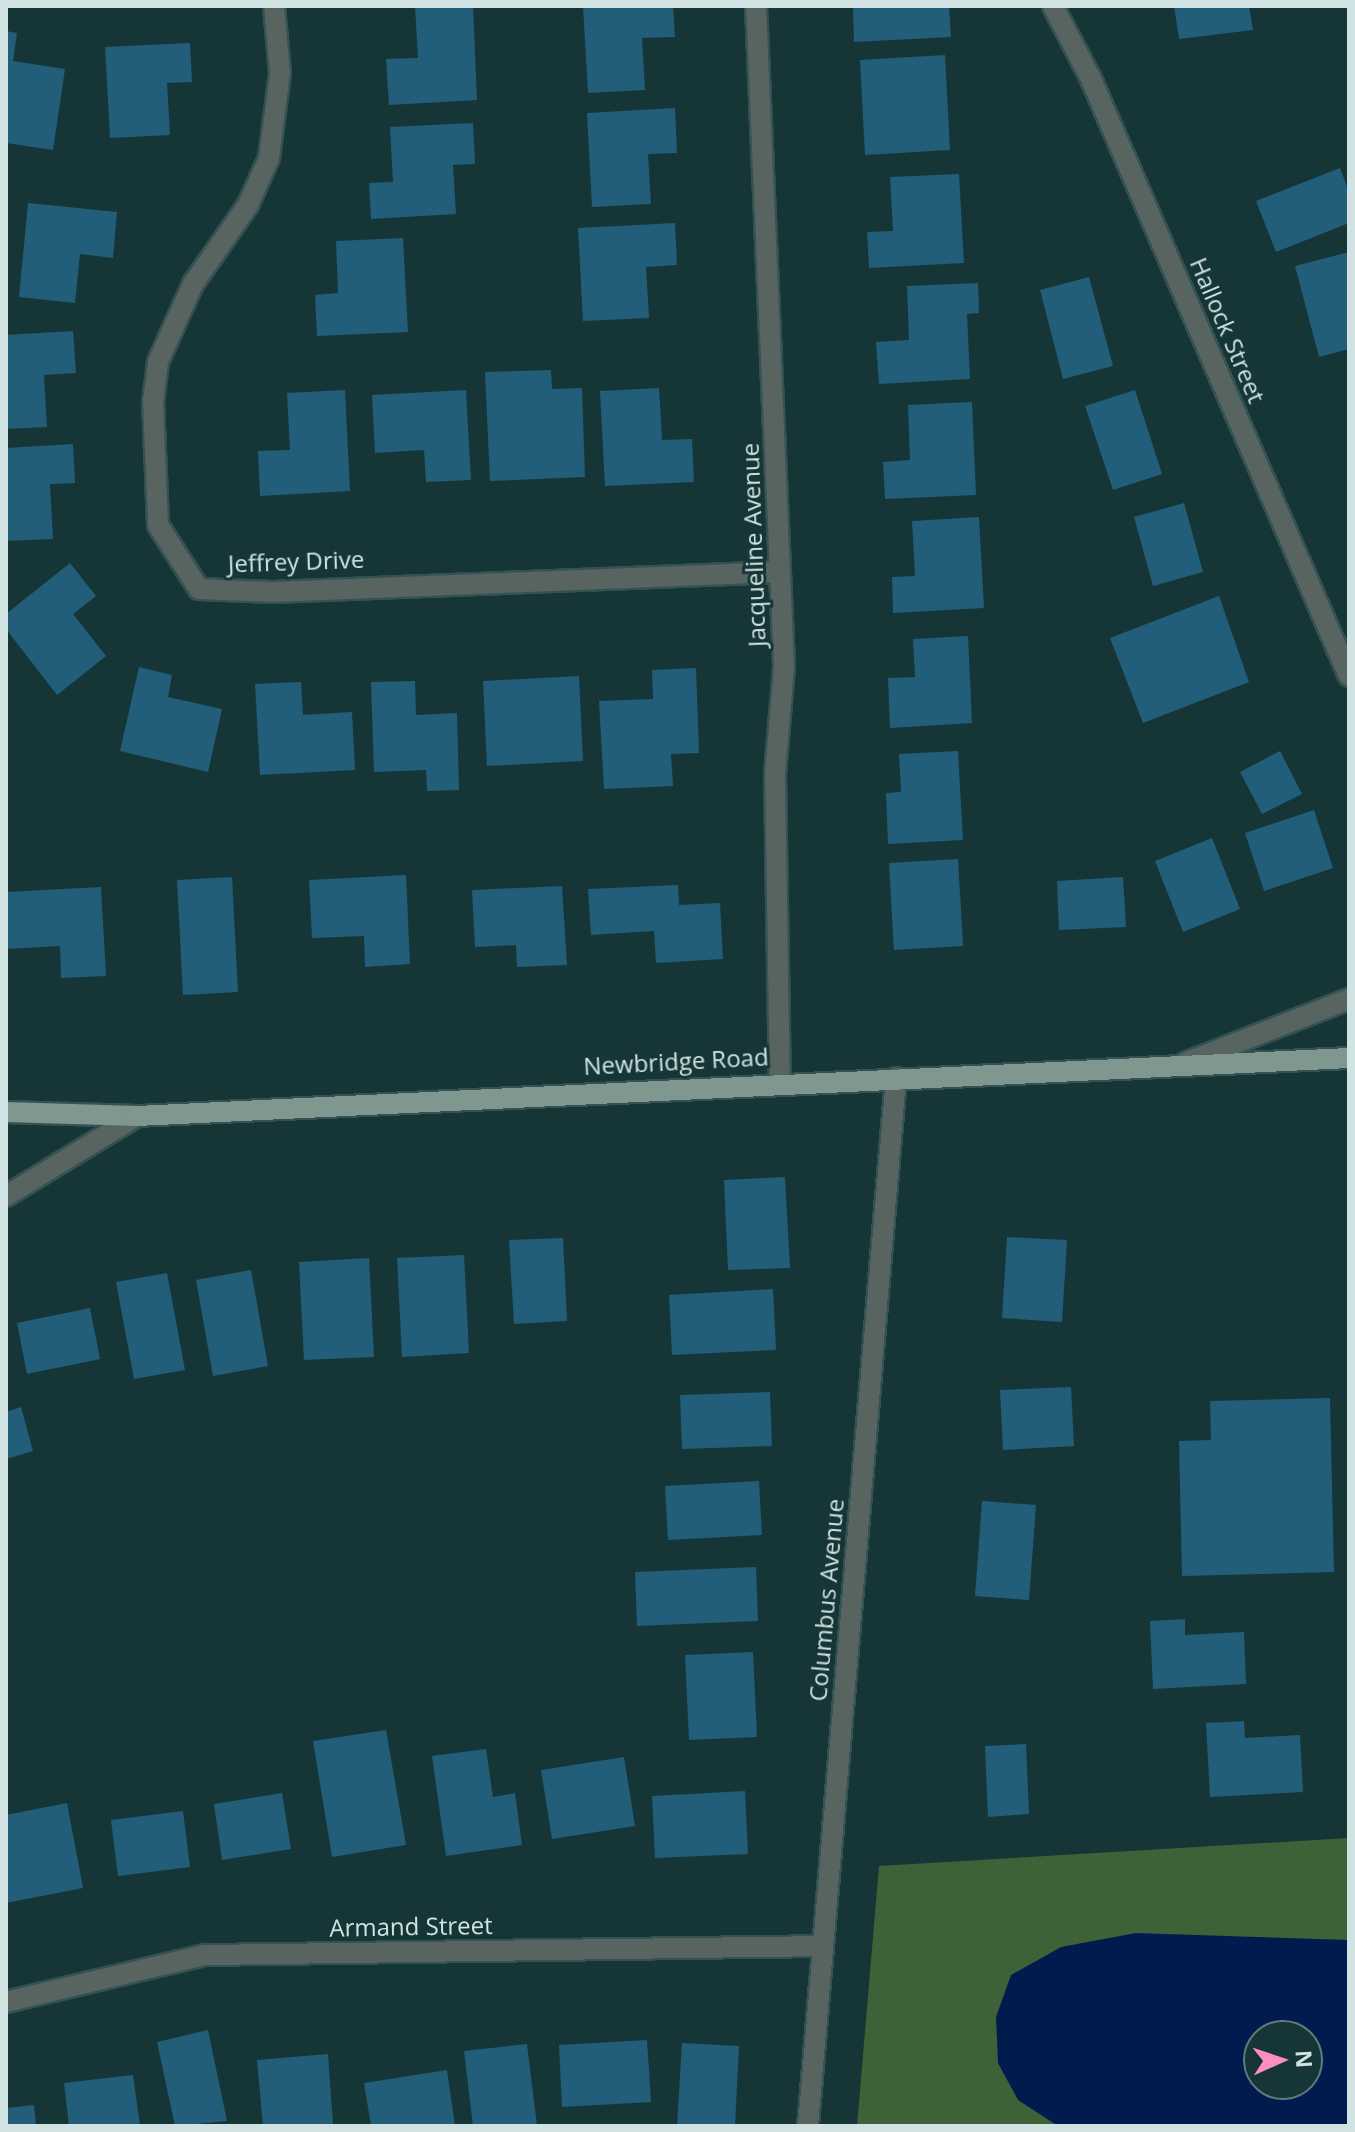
<!DOCTYPE html>
<style>
body{margin:0}
#map{position:relative;width:1355px;height:2132px;overflow:hidden;background:#163537;font-family:"Open Sans",sans-serif}
div>[style]{position:absolute}
.green>*{inset:0;background:#3f6137}
.water>*{inset:0;background:#021b4e}
.building>*{inset:0;background:#225e79}
.roads{filter:drop-shadow(2px 0 #345153) drop-shadow(-2px 0 #345153) drop-shadow(0 2px #345153) drop-shadow(0 -2px #345153)}
.minor>*{height:20px;margin:-10px;padding:0 10px;transform-origin:10px;border-radius:10px;background:#58645f}
.major>*{height:20px;margin:-10px;padding:0 10px;transform-origin:10px;border-radius:10px;background:#7f978e}
span{translate:-50% -50%;white-space:nowrap;text-align:center;line-height:1.15;-webkit-text-stroke:6px #163537;paint-order:stroke}
.street-label{font-size:24px;color:#d1e2e3}
.frame{position:absolute;inset:0;border:8px solid #d1e2e3;pointer-events:none}
.north{position:absolute;left:1243px;top:2020px;width:80px;height:80px;box-sizing:border-box;background:#163537;border:2px solid #617a7c;border-radius:50%;rotate:87deg;font-size:22px;font-weight:700;line-height:32px;text-align:center;color:#d1e2e3}
.north::after{content:'';display:block;margin:auto;width:28px;height:36px;background:#fd8ec0;clip-path:polygon(50% 0,100% 100%,50% 72%,0 100%)}
</style>
<div id="map">
<div class="green">
<i style="clip-path:polygon(evenodd,1349px 1838px,1349px 2126px,857px 2126px,879px 1866px,1349px 1838px,1259px 2036px,1307px 2036px,1307px 2084px,1259px 2084px,1259px 2036px)"></i>
</div>
<div class="water">
<i style="clip-path:polygon(evenodd,1136px 1933px,1349px 1940px,1349px 2126px,1058px 2126px,1018px 2100px,998px 2063px,996px 2017px,1011px 1975px,1061px 1947px,1136px 1933px,1259px 2036px,1307px 2036px,1307px 2084px,1259px 2084px,1259px 2036px)"></i>
</div>
<div class="building">
<i style="clip-path:polygon(415px 6px,473px 6px,477px 100px,389px 105px,386px 59px,418px 58px)"></i>
<i style="clip-path:polygon(583px 6px,673px 6px,675px 37px,642px 38px,645px 90px,588px 93px)"></i>
<i style="clip-path:polygon(853px 6px,949px 6px,951px 37px,854px 42px)"></i>
<i style="clip-path:polygon(1174px 6px,1249px 6px,1253px 30px,1179px 39px)"></i>
<i style="clip-path:polygon(6px 31px,17px 33px,13px 61px,65px 69px,53px 150px,6px 143px)"></i>
<i style="clip-path:polygon(190px 43px,192px 82px,167px 83px,170px 135px,110px 138px,105px 47px)"></i>
<i style="clip-path:polygon(945px 55px,950px 150px,865px 155px,860px 60px)"></i>
<i style="clip-path:polygon(675px 108px,677px 153px,648px 154px,651px 204px,592px 207px,587px 113px)"></i>
<i style="clip-path:polygon(473px 123px,475px 164px,453px 165px,456px 214px,371px 219px,369px 183px,393px 182px,390px 127px)"></i>
<i style="clip-path:polygon(1340px 168px,1349px 192px,1349px 223px,1276px 252px,1256px 201px)"></i>
<i style="clip-path:polygon(959px 174px,964px 263px,869px 268px,867px 232px,893px 231px,890px 177px)"></i>
<i style="clip-path:polygon(28px 203px,117px 212px,113px 258px,80px 254px,75px 303px,19px 297px)"></i>
<i style="clip-path:polygon(675px 223px,677px 265px,646px 267px,649px 318px,583px 321px,578px 228px)"></i>
<i style="clip-path:polygon(403px 238px,408px 332px,317px 336px,315px 295px,338px 293px,336px 241px)"></i>
<i style="clip-path:polygon(1349px 252px,1349px 349px,1319px 357px,1295px 266px)"></i>
<i style="clip-path:polygon(1089px 277px,1113px 366px,1063px 379px,1040px 290px)"></i>
<i style="clip-path:polygon(978px 283px,979px 313px,967px 314px,970px 379px,879px 384px,876px 342px,909px 340px,907px 286px)"></i>
<i style="clip-path:polygon(73px 331px,76px 373px,44px 375px,47px 427px,6px 429px,6px 335px)"></i>
<i style="clip-path:polygon(551px 370px,552px 389px,582px 388px,585px 477px,490px 481px,485px 372px)"></i>
<i style="clip-path:polygon(659px 388px,662px 440px,692px 439px,694px 482px,605px 486px,600px 391px)"></i>
<i style="clip-path:polygon(345px 390px,350px 491px,260px 496px,258px 451px,290px 450px,287px 393px)"></i>
<i style="clip-path:polygon(466px 390px,471px 480px,426px 482px,424px 450px,375px 453px,372px 395px)"></i>
<i style="clip-path:polygon(1135px 390px,1162px 474px,1113px 490px,1085px 406px)"></i>
<i style="clip-path:polygon(972px 402px,976px 495px,885px 499px,883px 462px,910px 460px,908px 405px)"></i>
<i style="clip-path:polygon(73px 444px,75px 483px,50px 484px,53px 539px,6px 541px,6px 448px)"></i>
<i style="clip-path:polygon(1184px 503px,1203px 572px,1153px 586px,1134px 517px)"></i>
<i style="clip-path:polygon(979px 517px,984px 608px,893px 613px,892px 577px,915px 576px,912px 521px)"></i>
<i style="clip-path:polygon(70px 563px,96px 596px,73px 614px,106px 656px,57px 695px,6px 629px,6px 614px)"></i>
<i style="clip-path:polygon(1219px 596px,1249px 682px,1143px 723px,1110px 638px)"></i>
<i style="clip-path:polygon(968px 636px,972px 723px,890px 728px,888px 678px,915px 677px,913px 639px)"></i>
<i style="clip-path:polygon(139px 667px,172px 675px,168px 697px,222px 709px,208px 772px,120px 751px)"></i>
<i style="clip-path:polygon(696px 668px,699px 753px,671px 754px,673px 786px,604px 789px,599px 701px,653px 699px,652px 670px)"></i>
<i style="clip-path:polygon(579px 676px,583px 761px,487px 766px,483px 681px)"></i>
<i style="clip-path:polygon(415px 681px,416px 715px,457px 713px,459px 790px,427px 791px,426px 770px,374px 772px,371px 682px)"></i>
<i style="clip-path:polygon(301px 682px,303px 715px,352px 712px,355px 770px,260px 775px,255px 684px)"></i>
<i style="clip-path:polygon(958px 751px,963px 840px,888px 844px,886px 793px,901px 792px,899px 754px)"></i>
<i style="clip-path:polygon(1280px 751px,1302px 794px,1262px 814px,1240px 772px)"></i>
<i style="clip-path:polygon(1314px 810px,1333px 868px,1264px 891px,1245px 833px)"></i>
<i style="clip-path:polygon(1212px 838px,1240px 909px,1183px 932px,1155px 861px)"></i>
<i style="clip-path:polygon(958px 859px,963px 946px,894px 950px,889px 863px)"></i>
<i style="clip-path:polygon(406px 875px,410px 964px,365px 967px,364px 936px,312px 938px,309px 880px)"></i>
<i style="clip-path:polygon(232px 877px,238px 992px,183px 995px,177px 880px)"></i>
<i style="clip-path:polygon(1123px 877px,1126px 927px,1059px 930px,1057px 881px)"></i>
<i style="clip-path:polygon(678px 885px,679px 905px,720px 903px,723px 959px,656px 963px,654px 931px,591px 935px,588px 889px)"></i>
<i style="clip-path:polygon(562px 886px,567px 965px,517px 967px,516px 945px,475px 947px,472px 890px)"></i>
<i style="clip-path:polygon(101px 887px,106px 976px,61px 978px,60px 946px,6px 949px,6px 892px)"></i>
<i style="clip-path:polygon(785px 1177px,790px 1268px,728px 1270px,724px 1180px)"></i>
<i style="clip-path:polygon(1007px 1237px,1067px 1240px,1062px 1322px,1002px 1318px)"></i>
<i style="clip-path:polygon(563px 1238px,567px 1321px,514px 1324px,509px 1240px)"></i>
<i style="clip-path:polygon(464px 1255px,469px 1353px,402px 1357px,397px 1258px)"></i>
<i style="clip-path:polygon(369px 1258px,374px 1357px,304px 1360px,299px 1262px)"></i>
<i style="clip-path:polygon(251px 1270px,268px 1366px,213px 1376px,196px 1280px)"></i>
<i style="clip-path:polygon(167px 1273px,185px 1370px,134px 1379px,116px 1282px)"></i>
<i style="clip-path:polygon(773px 1289px,776px 1350px,672px 1355px,669px 1295px)"></i>
<i style="clip-path:polygon(90px 1308px,100px 1359px,27px 1374px,17px 1323px)"></i>
<i style="clip-path:polygon(1071px 1387px,1074px 1446px,1003px 1450px,1000px 1390px)"></i>
<i style="clip-path:polygon(770px 1392px,772px 1446px,682px 1449px,680px 1395px)"></i>
<i style="clip-path:polygon(1330px 1398px,1334px 1572px,1182px 1576px,1179px 1441px,1211px 1440px,1210px 1401px)"></i>
<i style="clip-path:polygon(21px 1407px,33px 1451px,6px 1459px,6px 1412px)"></i>
<i style="clip-path:polygon(759px 1481px,762px 1535px,668px 1540px,665px 1486px)"></i>
<i style="clip-path:polygon(982px 1501px,1036px 1505px,1029px 1600px,975px 1596px)"></i>
<i style="clip-path:polygon(756px 1567px,758px 1621px,637px 1626px,635px 1572px)"></i>
<i style="clip-path:polygon(1185px 1619px,1185px 1635px,1244px 1632px,1246px 1684px,1153px 1689px,1150px 1621px)"></i>
<i style="clip-path:polygon(753px 1652px,757px 1737px,689px 1740px,685px 1655px)"></i>
<i style="clip-path:polygon(1244px 1721px,1245px 1738px,1300px 1735px,1303px 1792px,1210px 1797px,1206px 1723px)"></i>
<i style="clip-path:polygon(386px 1730px,406px 1845px,332px 1857px,313px 1741px)"></i>
<i style="clip-path:polygon(1026px 1744px,1029px 1814px,988px 1817px,985px 1746px)"></i>
<i style="clip-path:polygon(486px 1749px,493px 1797px,515px 1793px,522px 1845px,446px 1856px,432px 1756px)"></i>
<i style="clip-path:polygon(624px 1757px,635px 1826px,552px 1839px,541px 1770px)"></i>
<i style="clip-path:polygon(745px 1791px,748px 1854px,655px 1858px,652px 1796px)"></i>
<i style="clip-path:polygon(282px 1793px,291px 1849px,222px 1860px,214px 1804px)"></i>
<i style="clip-path:polygon(67px 1803px,83px 1888px,6px 1903px,6px 1815px)"></i>
<i style="clip-path:polygon(183px 1811px,190px 1867px,118px 1876px,111px 1820px)"></i>
<i style="clip-path:polygon(208px 2030px,227px 2121px,175px 2126px,157px 2042px)"></i>
<i style="clip-path:polygon(647px 2040px,651px 2102px,562px 2107px,559px 2045px)"></i>
<i style="clip-path:polygon(682px 2043px,739px 2046px,735px 2126px,677px 2126px)"></i>
<i style="clip-path:polygon(527px 2044px,537px 2126px,473px 2126px,464px 2051px)"></i>
<i style="clip-path:polygon(328px 2054px,333px 2125px,263px 2126px,257px 2060px)"></i>
<i style="clip-path:polygon(447px 2070px,455px 2126px,371px 2126px,364px 2083px)"></i>
<i style="clip-path:polygon(133px 2075px,140px 2126px,69px 2126px,64px 2083px)"></i>
<i style="clip-path:polygon(34px 2105px,36px 2126px,6px 2126px,6px 2108px)"></i>
</div>
<div class="roads">
<div class="minor">
<i style="left:274px;top:6px;width:67px;rotate:84.9deg"></i>
<i style="left:280px;top:73px;width:86px;rotate:97.4deg"></i>
<i style="left:269px;top:158px;width:51px;rotate:114.1deg"></i>
<i style="left:248px;top:205px;width:96px;rotate:124.8deg"></i>
<i style="left:193px;top:284px;width:85px;rotate:114.2deg"></i>
<i style="left:158px;top:362px;width:38px;rotate:97deg"></i>
<i style="left:153px;top:400px;width:125px;rotate:87.7deg"></i>
<i style="left:158px;top:525px;width:76px;rotate:57.4deg"></i>
<i style="left:199px;top:589px;width:74px;rotate:2.3deg"></i>
<i style="left:273px;top:592px;width:507px;rotate:-2.26deg"></i>
<i style="left:756px;top:6px;width:662px;rotate:87.57deg"></i>
<i style="left:784px;top:667px;width:107px;rotate:94.8deg"></i>
<i style="left:775px;top:774px;width:308px;rotate:89.1deg"></i>
<i style="left:1053px;top:6px;width:82px;rotate:62.5deg"></i>
<i style="left:1091px;top:79px;width:650px;rotate:66.63deg"></i>
<i style="left:1185px;top:1063px;width:176px;rotate:-21.3deg"></i>
<i style="left:6px;top:1196px;width:153px;rotate:-31.4deg"></i>
<i style="left:6px;top:2002px;width:204px;rotate:-13.3deg"></i>
<i style="left:205px;top:1955px;width:618px;rotate:-0.83deg"></i>
<i style="left:808px;top:2126px;width:1052px;rotate:-85.2deg"></i>
</div>
<div class="major">
<i style="left:6px;top:1112px;width:131px;rotate:1.7deg"></i>
<i style="left:137px;top:1116px;width:1213px;rotate:-2.74deg"></i>
</div>
</div>
<div class="street-label">
<span style="left:1228px;top:330px;rotate:67deg">Hallock Street</span>
<span style="left:753px;top:545px;rotate:-92deg">Jacqueline Avenue</span>
<span style="left:296px;top:561px;rotate:-2deg">Jeffrey Drive</span>
<span style="left:676px;top:1061px;rotate:-3deg">Newbridge Road</span>
<span style="left:826px;top:1600px;rotate:-85deg">Columbus Avenue</span>
<span style="left:411px;top:1926px;rotate:-1deg">Armand Street</span>
</div>
<div class="frame"></div>
<div class="north">N</div>
</div>
